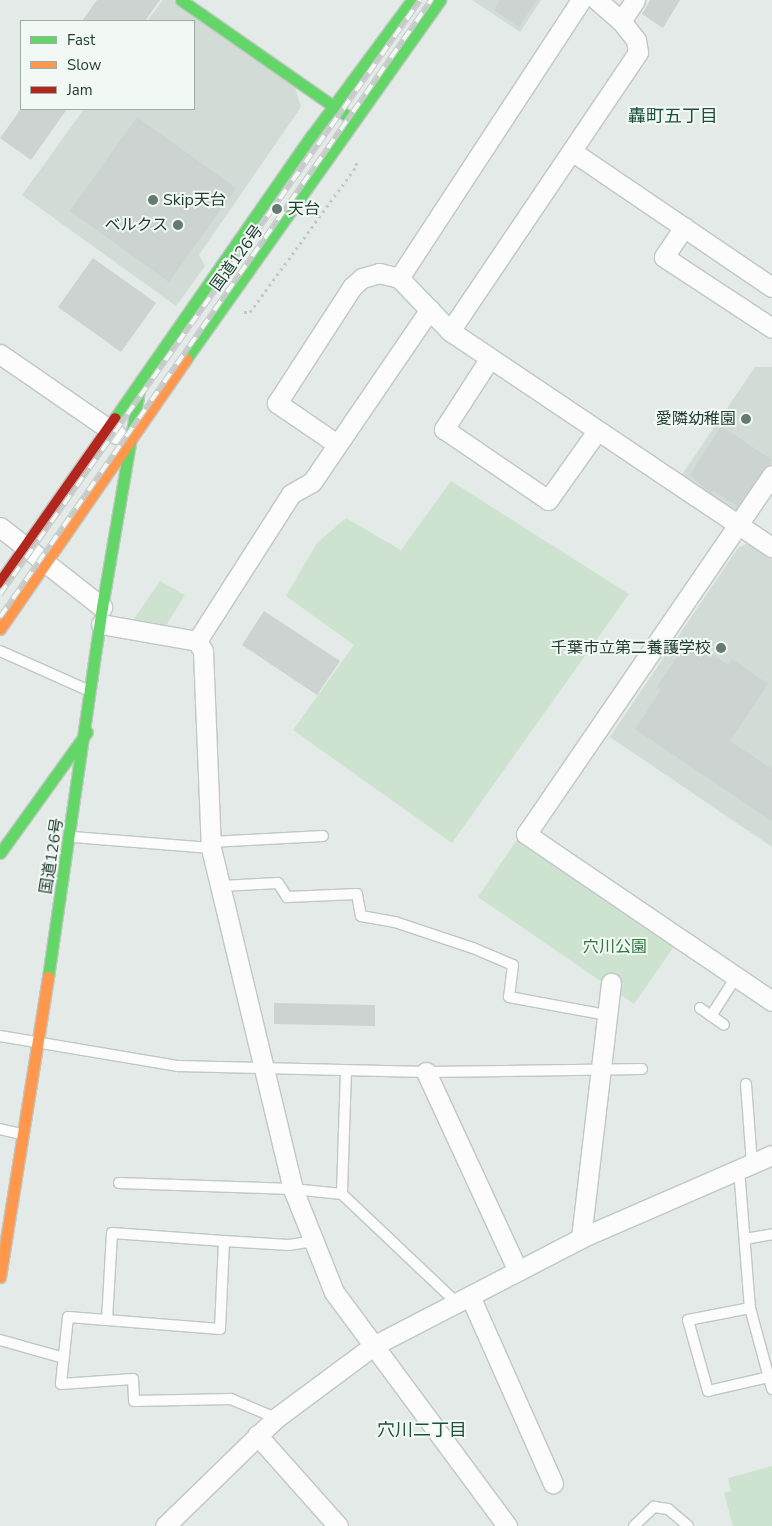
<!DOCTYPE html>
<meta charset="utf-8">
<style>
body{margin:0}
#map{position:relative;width:772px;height:1526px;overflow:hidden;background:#e4eae7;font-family:"Nunito Sans","Noto Sans JP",sans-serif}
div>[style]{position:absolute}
.built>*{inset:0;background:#d2dbd6}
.green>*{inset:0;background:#cde3d0}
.building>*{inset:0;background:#ccd3d0}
.path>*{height:3px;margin-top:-1.5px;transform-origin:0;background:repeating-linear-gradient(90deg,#c1cac5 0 2.5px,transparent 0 6.5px)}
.roads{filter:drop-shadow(1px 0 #c1c7c4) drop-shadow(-1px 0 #c1c7c4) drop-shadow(0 1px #c1c7c4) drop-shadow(0 -1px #c1c7c4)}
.lane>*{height:10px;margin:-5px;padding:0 5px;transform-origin:5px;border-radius:5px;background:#fbfcfb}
.street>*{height:19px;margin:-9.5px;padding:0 9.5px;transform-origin:9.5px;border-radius:9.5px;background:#fbfcfb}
.fast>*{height:11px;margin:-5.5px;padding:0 5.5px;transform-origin:5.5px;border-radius:5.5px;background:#63d668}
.slow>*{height:11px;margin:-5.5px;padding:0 5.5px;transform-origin:5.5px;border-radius:5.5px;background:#ff974d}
.jam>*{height:11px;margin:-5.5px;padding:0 5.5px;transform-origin:5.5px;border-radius:5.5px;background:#b3261e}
.rail>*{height:5.5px;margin-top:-2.75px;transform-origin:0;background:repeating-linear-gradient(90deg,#f2f9f5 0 11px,#c7cbc9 0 22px);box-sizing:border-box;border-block:1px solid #c7cbc9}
.dots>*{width:14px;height:14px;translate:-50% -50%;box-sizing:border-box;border:2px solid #f2f9f5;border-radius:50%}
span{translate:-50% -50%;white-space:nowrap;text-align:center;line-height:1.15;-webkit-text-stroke:4px #f2f9f5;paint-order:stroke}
.poi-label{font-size:16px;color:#213e31}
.left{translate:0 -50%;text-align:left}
.right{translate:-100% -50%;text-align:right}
.street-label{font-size:16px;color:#213e31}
.park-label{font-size:16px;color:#2a763b}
.neighbourhood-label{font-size:18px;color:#1d513b}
.legend{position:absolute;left:20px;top:20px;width:175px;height:90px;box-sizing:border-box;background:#f2f9f5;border:1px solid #9eaea7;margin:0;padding:6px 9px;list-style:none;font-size:15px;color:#213e31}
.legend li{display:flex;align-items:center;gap:10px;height:25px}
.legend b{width:25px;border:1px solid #9eaea7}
</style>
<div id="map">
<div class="built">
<i style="clip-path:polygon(163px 0,174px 0,295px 88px,301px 107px,199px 255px,205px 266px,176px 306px,22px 195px,84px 109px,194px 109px,194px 21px,147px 21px)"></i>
<i style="clip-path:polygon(472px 0,541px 0,520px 32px)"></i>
<i style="clip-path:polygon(755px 367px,772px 367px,772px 472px,741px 516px,681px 476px)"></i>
<i style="clip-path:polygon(748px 543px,772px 560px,772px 847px,610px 737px,738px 548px)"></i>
</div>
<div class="green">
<i style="clip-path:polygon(451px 481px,629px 594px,452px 843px,293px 730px,354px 645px,286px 596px,317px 543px,346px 518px,401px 550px)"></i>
<i style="clip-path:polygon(160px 581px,185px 595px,159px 637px,128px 628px)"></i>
<i style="clip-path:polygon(518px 838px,675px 945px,634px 1004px,478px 897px)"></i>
<i style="clip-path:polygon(772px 1466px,772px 1526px,733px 1526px,724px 1493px,731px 1491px,728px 1478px)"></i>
</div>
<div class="building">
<i style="clip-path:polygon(97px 0,160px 0,145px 21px,82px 21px)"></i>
<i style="clip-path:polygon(500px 0,537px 0,519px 27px,494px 10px)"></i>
<i style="clip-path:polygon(650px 0,680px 0,663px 28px,642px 14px)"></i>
<i style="clip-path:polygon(21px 109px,67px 109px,31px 160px,0 138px)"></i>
<i style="clip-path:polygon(137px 117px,236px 188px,169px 282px,70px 211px)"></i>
<i style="clip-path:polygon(93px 258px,156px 303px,121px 352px,58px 307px)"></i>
<i style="clip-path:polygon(721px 426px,772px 460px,737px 506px,713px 490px,711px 493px,690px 475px)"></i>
<i style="clip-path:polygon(264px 611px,340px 661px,317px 695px,242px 645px)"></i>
<i style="clip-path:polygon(689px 639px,728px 665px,732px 659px,768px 684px,730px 741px,772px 769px,772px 821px,635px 729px,661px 690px,657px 687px)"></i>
<i style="clip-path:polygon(274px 1003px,375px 1005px,375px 1026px,274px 1024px)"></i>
</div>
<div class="path">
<i style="left:244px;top:312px;width:6px"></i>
<i style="left:250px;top:312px;width:182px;rotate:-53.9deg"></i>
<i style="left:357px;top:165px;width:5px;rotate:-127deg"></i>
</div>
<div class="roads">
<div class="lane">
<i style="left:0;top:651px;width:98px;rotate:24deg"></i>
<i style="left:73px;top:837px;width:138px;rotate:4.6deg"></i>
<i style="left:211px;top:842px;width:112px;rotate:-3.1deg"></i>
<i style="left:221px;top:886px;width:57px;rotate:-3deg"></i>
<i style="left:278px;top:883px;width:17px;rotate:57deg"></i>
<i style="left:287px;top:897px;width:70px;rotate:-2.5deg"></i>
<i style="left:357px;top:894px;width:22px;rotate:80deg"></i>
<i style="left:361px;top:916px;width:35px;rotate:10deg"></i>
<i style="left:395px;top:922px;width:82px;rotate:18.4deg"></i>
<i style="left:473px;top:948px;width:43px;rotate:23deg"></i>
<i style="left:513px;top:965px;width:32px;rotate:97deg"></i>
<i style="left:509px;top:997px;width:100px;rotate:10.4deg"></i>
<i style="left:700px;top:1008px;width:29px;rotate:35deg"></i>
<i style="left:711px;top:1016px;width:46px;rotate:-57.3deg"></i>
<i style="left:0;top:1036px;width:181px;rotate:9.6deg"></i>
<i style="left:178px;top:1066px;width:248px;rotate:1.4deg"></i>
<i style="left:426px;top:1072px;width:216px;rotate:-0.8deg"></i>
<i style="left:346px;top:1071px;width:123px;rotate:91.9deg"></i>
<i style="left:342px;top:1194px;width:158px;rotate:43.5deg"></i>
<i style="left:746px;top:1084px;width:80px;rotate:85.7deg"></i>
<i style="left:0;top:1129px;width:22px;rotate:13deg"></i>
<i style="left:739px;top:1169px;width:139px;rotate:85.5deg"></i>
<i style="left:750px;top:1308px;width:84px;rotate:74.8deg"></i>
<i style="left:119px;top:1183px;width:174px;rotate:2deg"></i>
<i style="left:293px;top:1189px;width:49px;rotate:5.8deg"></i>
<i style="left:745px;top:1239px;width:27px;rotate:-10deg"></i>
<i style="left:224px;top:1241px;width:65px;rotate:3.5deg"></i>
<i style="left:289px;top:1245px;width:25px;rotate:-9deg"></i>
<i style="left:750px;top:1308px;width:63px;rotate:169deg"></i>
<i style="left:688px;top:1320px;width:74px;rotate:74.3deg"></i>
<i style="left:708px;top:1391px;width:63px;rotate:-12.9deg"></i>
<i style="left:107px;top:1320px;width:87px;rotate:-86.7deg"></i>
<i style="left:112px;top:1233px;width:112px;rotate:4.1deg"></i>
<i style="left:224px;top:1241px;width:88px;rotate:92.6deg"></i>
<i style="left:220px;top:1329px;width:152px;rotate:-175.5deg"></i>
<i style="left:68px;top:1317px;width:67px;rotate:96deg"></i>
<i style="left:61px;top:1384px;width:72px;rotate:-4deg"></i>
<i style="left:133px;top:1379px;width:22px;rotate:87deg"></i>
<i style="left:134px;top:1401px;width:97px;rotate:-1.2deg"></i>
<i style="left:231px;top:1399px;width:49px;rotate:22.9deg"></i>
<i style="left:0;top:1340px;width:66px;rotate:15.7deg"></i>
<i style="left:634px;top:1526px;width:28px;rotate:-44deg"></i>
<i style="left:654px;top:1507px;width:14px;rotate:8deg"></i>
<i style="left:668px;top:1509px;width:26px;rotate:40deg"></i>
</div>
<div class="street">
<i style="left:621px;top:21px;width:25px;rotate:-56deg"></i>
<i style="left:573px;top:152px;width:240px;rotate:34.2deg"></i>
<i style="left:684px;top:227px;width:36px;rotate:124deg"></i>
<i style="left:664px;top:257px;width:129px;rotate:33.3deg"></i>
<i style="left:399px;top:278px;width:332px;rotate:-56.8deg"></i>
<i style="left:450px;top:331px;width:336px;rotate:-56deg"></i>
<i style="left:638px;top:52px;width:12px;rotate:-99deg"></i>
<i style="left:636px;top:40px;width:24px;rotate:-128deg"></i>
<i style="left:621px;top:21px;width:32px;rotate:-139deg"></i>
<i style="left:0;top:354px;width:141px;rotate:34.6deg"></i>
<i style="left:490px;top:358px;width:85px;rotate:122.9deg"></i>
<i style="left:444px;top:429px;width:126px;rotate:34.3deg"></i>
<i style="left:548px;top:500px;width:85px;rotate:-54.6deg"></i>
<i style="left:337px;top:444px;width:73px;rotate:-145.7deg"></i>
<i style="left:277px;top:403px;width:138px;rotate:-57.1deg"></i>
<i style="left:352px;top:287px;width:13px;rotate:-42deg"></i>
<i style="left:362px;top:278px;width:18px;rotate:-16deg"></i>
<i style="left:379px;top:273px;width:21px;rotate:14deg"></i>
<i style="left:399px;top:278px;width:74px;rotate:46.1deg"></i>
<i style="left:450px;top:331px;width:388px;rotate:33.9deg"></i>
<i style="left:772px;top:475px;width:435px;rotate:124.4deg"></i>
<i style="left:526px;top:834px;width:297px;rotate:34.2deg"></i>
<i style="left:0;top:527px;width:130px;rotate:38.1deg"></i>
<i style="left:101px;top:624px;width:97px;rotate:10deg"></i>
<i style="left:197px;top:641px;width:174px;rotate:-57.4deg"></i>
<i style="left:291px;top:494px;width:24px;rotate:-30deg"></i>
<i style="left:312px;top:482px;width:209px;rotate:-55.7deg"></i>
<i style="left:197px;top:641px;width:12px;rotate:59deg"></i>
<i style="left:203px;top:651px;width:197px;rotate:87.7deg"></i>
<i style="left:211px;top:848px;width:351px;rotate:76.5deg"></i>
<i style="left:293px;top:1189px;width:111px;rotate:68.3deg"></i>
<i style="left:334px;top:1292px;width:291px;rotate:53.5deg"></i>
<i style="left:426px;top:1072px;width:219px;rotate:65.2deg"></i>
<i style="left:581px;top:1238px;width:257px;rotate:-83.3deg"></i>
<i style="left:470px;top:1296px;width:205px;rotate:66.1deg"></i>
<i style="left:257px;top:1435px;width:122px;rotate:48.3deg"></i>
<i style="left:165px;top:1526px;width:155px;rotate:-44.2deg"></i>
<i style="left:276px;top:1418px;width:121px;rotate:-36.6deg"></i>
<i style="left:373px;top:1346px;width:234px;rotate:-27.4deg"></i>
<i style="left:581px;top:1238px;width:208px;rotate:-23.5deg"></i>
</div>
<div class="fast">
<i style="left:181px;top:0;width:206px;rotate:34.9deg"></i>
<i style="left:186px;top:359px;width:440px;rotate:-54.7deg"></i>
<i style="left:115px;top:418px;width:345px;rotate:-55.2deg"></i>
<i style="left:312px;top:135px;width:168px;rotate:-53.5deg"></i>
<i style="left:0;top:853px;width:149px;rotate:-54.3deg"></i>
<i style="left:48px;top:977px;width:374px;rotate:-81.7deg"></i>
<i style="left:102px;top:607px;width:230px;rotate:-80.3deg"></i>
</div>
<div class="slow">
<i style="left:0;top:629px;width:328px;rotate:-55.4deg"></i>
<i style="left:0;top:1277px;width:304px;rotate:-80.9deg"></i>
</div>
<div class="jam">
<i style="left:0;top:582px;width:200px;rotate:-55deg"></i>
</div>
</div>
<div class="rail">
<i style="left:0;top:594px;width:727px;rotate:-54.74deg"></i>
<i style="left:0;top:617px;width:753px;rotate:-55.06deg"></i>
</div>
<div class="dots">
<i style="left:153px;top:200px;background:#657a71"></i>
<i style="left:277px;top:209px;background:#657a71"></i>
<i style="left:178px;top:225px;background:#657a71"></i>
<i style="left:746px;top:419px;background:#657a71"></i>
<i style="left:721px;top:648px;background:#657a71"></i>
</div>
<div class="poi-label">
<span class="left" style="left:163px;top:200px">Skip天台</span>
<span class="left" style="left:288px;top:209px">天台</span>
<span class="right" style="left:168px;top:225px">ベルクス</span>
<span class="right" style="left:736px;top:419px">愛隣幼稚園</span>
<span class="right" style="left:711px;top:648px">千葉市立第二養護学校</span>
</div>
<div class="street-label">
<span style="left:237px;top:258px;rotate:-54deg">国道126号</span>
<span style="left:52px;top:856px;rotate:-81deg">国道126号</span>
</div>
<div class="park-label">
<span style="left:615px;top:947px">穴川公園</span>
</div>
<div class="neighbourhood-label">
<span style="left:673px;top:116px">轟町五丁目</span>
<span style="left:422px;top:1430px">穴川二丁目</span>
</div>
<ul class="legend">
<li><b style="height:6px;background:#63d668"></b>Fast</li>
<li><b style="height:6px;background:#ff974d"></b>Slow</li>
<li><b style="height:6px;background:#b3261e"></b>Jam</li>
</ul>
</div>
